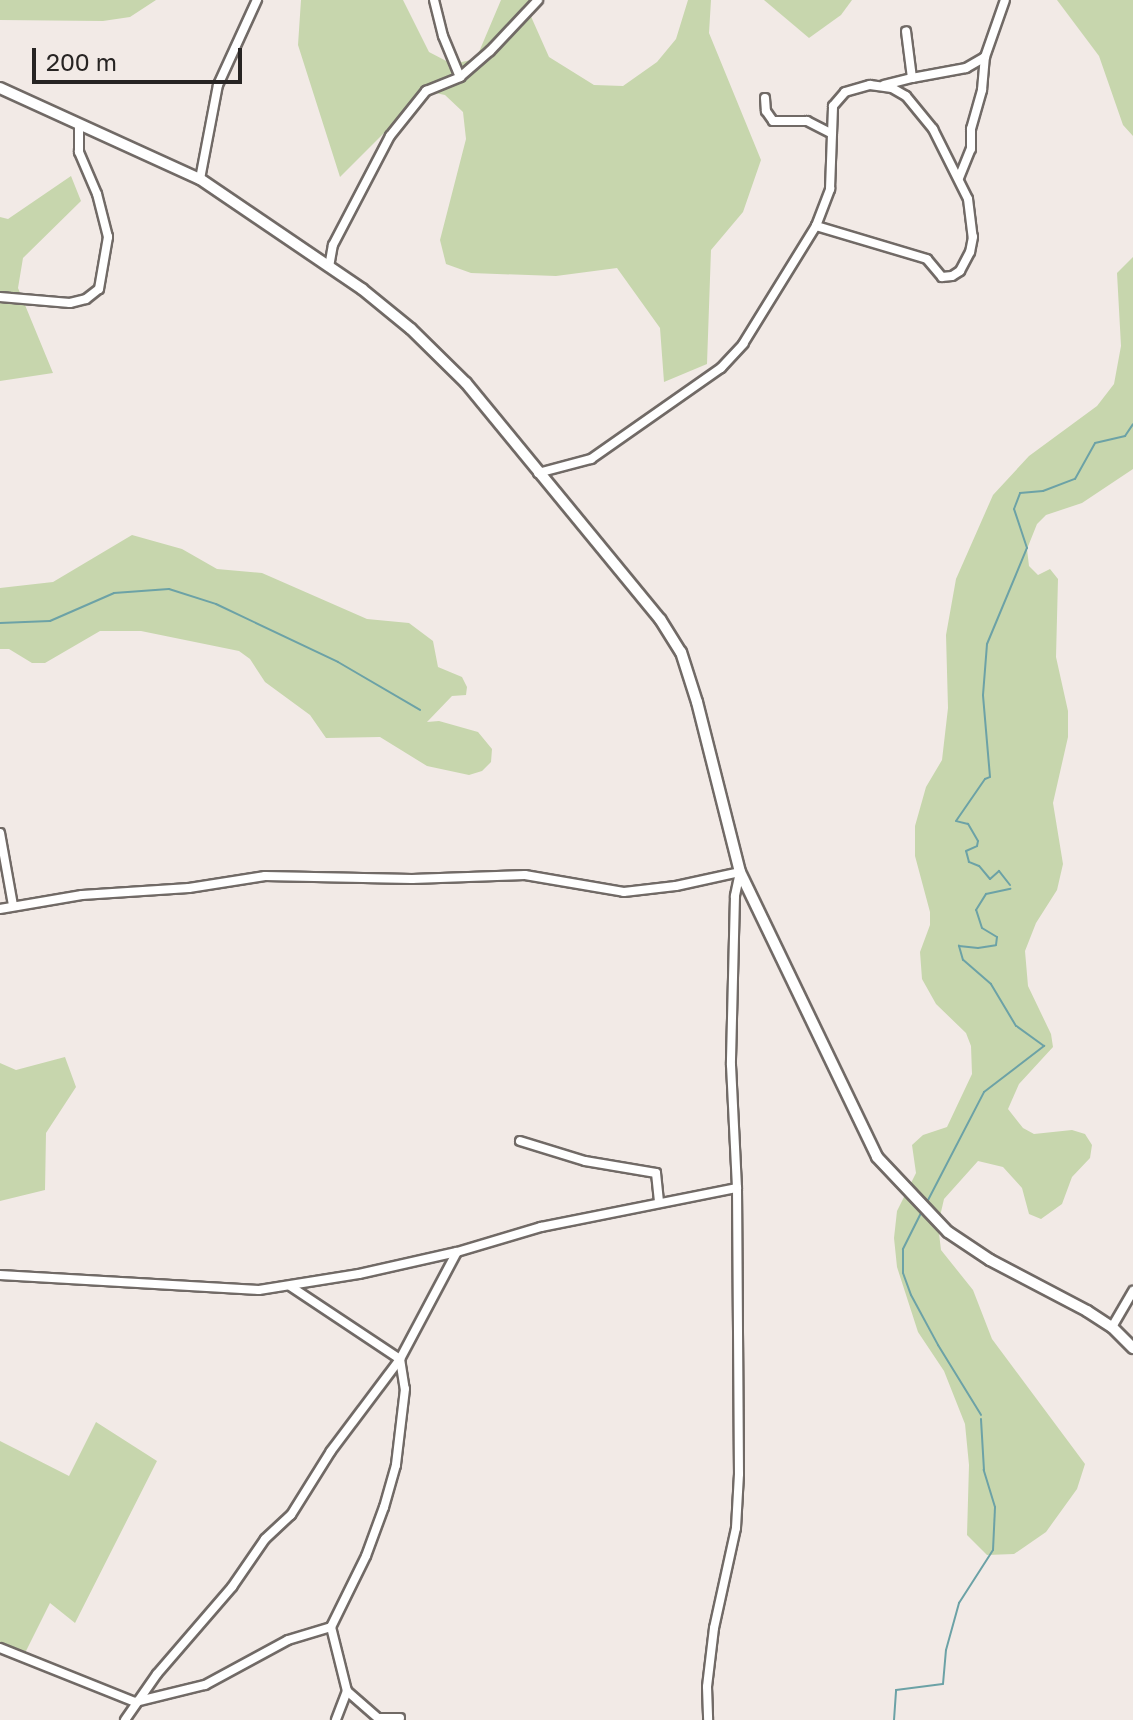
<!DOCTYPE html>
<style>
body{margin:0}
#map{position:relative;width:1133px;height:1720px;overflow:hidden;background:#f2eae6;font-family:"Golos Text",sans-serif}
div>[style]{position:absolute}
.green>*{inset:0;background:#c7d6ad}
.stream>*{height:2px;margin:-1px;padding:0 1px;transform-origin:1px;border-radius:1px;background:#6ca2a6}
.roads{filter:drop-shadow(2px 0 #716a66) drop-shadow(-2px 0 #716a66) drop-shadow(0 2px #716a66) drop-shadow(0 -2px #716a66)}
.minor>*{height:8px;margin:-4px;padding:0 4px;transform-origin:4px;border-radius:4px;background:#fff}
.tertiary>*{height:10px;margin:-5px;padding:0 5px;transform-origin:5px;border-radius:5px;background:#fff}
span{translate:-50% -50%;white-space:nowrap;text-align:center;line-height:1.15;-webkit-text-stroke:8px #f2eae6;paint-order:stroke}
.scale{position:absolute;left:32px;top:48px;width:210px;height:36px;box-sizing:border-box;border:4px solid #272423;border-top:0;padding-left:10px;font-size:24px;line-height:28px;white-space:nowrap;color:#272423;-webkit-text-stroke:6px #f2eae6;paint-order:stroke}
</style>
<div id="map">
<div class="green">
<i style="clip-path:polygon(0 0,156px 0,130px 17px,103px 21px,0 20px)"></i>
<i style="clip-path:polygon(301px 0,403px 0,429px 52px,452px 64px,476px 59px,501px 0,534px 0,529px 12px,549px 57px,594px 85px,623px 86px,657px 62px,676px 39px,688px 0,711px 0,709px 33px,761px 160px,743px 212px,711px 250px,707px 364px,664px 382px,660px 328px,617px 268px,556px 276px,471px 273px,446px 264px,440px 240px,466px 139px,463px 112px,445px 95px,426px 91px,340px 177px,298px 45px)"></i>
<i style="clip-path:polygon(764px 0,852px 0,841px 15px,809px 38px)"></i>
<i style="clip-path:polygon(1057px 0,1133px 0,1133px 136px,1123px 125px,1099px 56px)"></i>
<i style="clip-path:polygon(71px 176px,81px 201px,23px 258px,18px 288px,53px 373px,0 381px,0 217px,8px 219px)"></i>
<i style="clip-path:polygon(1133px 257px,1133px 469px,1082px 503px,1046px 515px,1037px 524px,1027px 549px,1029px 566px,1038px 575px,1050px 569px,1058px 579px,1056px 657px,1068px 711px,1068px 737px,1053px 803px,1063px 864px,1057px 890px,1036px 923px,1025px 951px,1028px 986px,1051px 1034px,1053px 1047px,1019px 1084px,1008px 1109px,1023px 1128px,1034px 1134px,1072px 1130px,1085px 1134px,1092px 1145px,1090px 1158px,1072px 1177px,1062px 1204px,1041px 1219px,1029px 1214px,1022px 1188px,1003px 1167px,978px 1161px,944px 1199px,938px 1225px,941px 1250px,973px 1290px,992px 1339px,1085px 1464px,1077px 1489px,1046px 1532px,1014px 1554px,987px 1555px,967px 1535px,969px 1465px,965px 1424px,944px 1371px,918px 1332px,897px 1267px,894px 1238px,897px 1211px,916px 1173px,912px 1145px,923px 1135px,947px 1127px,972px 1074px,971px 1046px,966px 1033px,936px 1004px,922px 979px,920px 952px,930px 925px,930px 912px,915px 856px,915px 826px,926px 787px,942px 760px,948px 708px,946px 635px,956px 579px,993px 495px,1029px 456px,1097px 406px,1114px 384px,1121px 346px,1117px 273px)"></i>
<i style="clip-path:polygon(132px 535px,182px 549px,217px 569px,262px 573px,367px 619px,409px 623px,433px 641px,438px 667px,462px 677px,467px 687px,466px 695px,452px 696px,427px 722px,439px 721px,478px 732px,492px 749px,491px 762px,482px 771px,469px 775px,427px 766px,380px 737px,326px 738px,310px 715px,265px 682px,250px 659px,239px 651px,141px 631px,100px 631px,45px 663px,32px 663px,9px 649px,0 649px,0 588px,53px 582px)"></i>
<i style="clip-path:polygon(65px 1057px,76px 1087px,46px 1133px,45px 1190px,0 1201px,0 1063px,16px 1070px)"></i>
<i style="clip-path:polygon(96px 1422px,157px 1461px,75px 1623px,50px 1603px,23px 1657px,0 1646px,0 1441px,69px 1476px)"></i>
</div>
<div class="stream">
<i style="left:0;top:623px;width:50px;rotate:-2.3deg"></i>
<i style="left:50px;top:621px;width:70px;rotate:-23.6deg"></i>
<i style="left:114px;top:593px;width:55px;rotate:-4.2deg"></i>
<i style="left:169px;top:589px;width:49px;rotate:17.7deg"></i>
<i style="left:216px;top:604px;width:135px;rotate:25.4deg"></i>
<i style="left:338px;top:662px;width:95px;rotate:30.3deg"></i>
<i style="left:1010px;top:885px;width:18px;rotate:-128deg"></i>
<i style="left:999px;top:871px;width:12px;rotate:138deg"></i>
<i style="left:990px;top:879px;width:17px;rotate:-130deg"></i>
<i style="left:979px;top:866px;width:11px;rotate:-158deg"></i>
<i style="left:969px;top:862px;width:11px;rotate:-105deg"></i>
<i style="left:966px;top:851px;width:12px;rotate:-24deg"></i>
<i style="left:977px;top:846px;width:5px;rotate:-79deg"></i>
<i style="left:978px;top:841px;width:20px;rotate:-120deg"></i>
<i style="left:968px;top:824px;width:12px;rotate:-166deg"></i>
<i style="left:956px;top:821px;width:51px;rotate:-55.4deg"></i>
<i style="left:985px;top:779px;width:5px;rotate:-22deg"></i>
<i style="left:990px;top:777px;width:82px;rotate:-94.9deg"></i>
<i style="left:983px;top:695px;width:51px;rotate:-85.5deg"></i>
<i style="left:987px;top:644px;width:104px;rotate:-67.4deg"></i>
<i style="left:1027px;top:548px;width:41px;rotate:-108.4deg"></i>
<i style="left:1014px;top:509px;width:17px;rotate:-69deg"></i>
<i style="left:1020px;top:493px;width:23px;rotate:-5deg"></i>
<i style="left:1043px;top:491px;width:34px;rotate:-21deg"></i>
<i style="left:1075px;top:479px;width:41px;rotate:-60.9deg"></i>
<i style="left:1095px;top:443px;width:31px;rotate:-13deg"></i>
<i style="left:1125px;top:436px;width:14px;rotate:-56deg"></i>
<i style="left:926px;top:1204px;width:126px;rotate:-62.6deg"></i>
<i style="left:984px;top:1092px;width:76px;rotate:-37.5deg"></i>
<i style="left:1044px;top:1046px;width:34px;rotate:-144deg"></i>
<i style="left:1016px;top:1026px;width:49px;rotate:-120.8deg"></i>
<i style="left:991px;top:984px;width:37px;rotate:-139deg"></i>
<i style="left:963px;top:960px;width:15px;rotate:-106deg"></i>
<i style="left:959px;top:946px;width:19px;rotate:6deg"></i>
<i style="left:978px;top:948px;width:18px;rotate:-9deg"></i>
<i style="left:996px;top:945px;width:8px;rotate:-83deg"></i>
<i style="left:997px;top:937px;width:17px;rotate:-149deg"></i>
<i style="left:982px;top:928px;width:19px;rotate:-108deg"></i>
<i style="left:976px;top:910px;width:19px;rotate:-58deg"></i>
<i style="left:986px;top:894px;width:25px;rotate:-12deg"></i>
<i style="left:923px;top:1209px;width:45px;rotate:116.6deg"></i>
<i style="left:903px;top:1249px;width:24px;rotate:90deg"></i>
<i style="left:903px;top:1273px;width:23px;rotate:70deg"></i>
<i style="left:911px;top:1295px;width:57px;rotate:61.6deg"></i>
<i style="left:938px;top:1345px;width:82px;rotate:58.4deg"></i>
<i style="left:894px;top:1720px;width:30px;rotate:-86deg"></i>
<i style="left:896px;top:1690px;width:47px;rotate:-7.3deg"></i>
<i style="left:943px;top:1684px;width:34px;rotate:-85deg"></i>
<i style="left:946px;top:1650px;width:49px;rotate:-74.5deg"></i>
<i style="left:959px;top:1603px;width:63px;rotate:-57.3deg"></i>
<i style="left:993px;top:1550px;width:43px;rotate:-87.3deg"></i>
<i style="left:995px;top:1507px;width:39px;rotate:-107deg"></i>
<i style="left:984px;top:1470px;width:51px;rotate:-93.4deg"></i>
</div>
<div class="roads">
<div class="minor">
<i style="left:434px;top:0;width:37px;rotate:76deg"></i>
<i style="left:443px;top:36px;width:44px;rotate:67.5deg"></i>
<i style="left:912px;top:78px;width:55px;rotate:-10.5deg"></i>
<i style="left:966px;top:68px;width:22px;rotate:-30deg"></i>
<i style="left:985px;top:57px;width:60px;rotate:-70.7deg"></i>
<i style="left:884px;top:85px;width:29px;rotate:-14deg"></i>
<i style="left:912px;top:78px;width:47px;rotate:-97.3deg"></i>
<i style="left:765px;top:98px;width:13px;rotate:86deg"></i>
<i style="left:766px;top:111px;width:12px;rotate:55deg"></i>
<i style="left:773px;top:121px;width:34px"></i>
<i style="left:807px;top:121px;width:28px;rotate:27deg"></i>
<i style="left:959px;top:178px;width:31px;rotate:-68deg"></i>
<i style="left:971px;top:149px;width:20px;rotate:-90deg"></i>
<i style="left:971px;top:129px;width:41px;rotate:-74.2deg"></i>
<i style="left:982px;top:90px;width:33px;rotate:-85deg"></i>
<i style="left:200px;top:179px;width:96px;rotate:-79.2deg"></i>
<i style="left:218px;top:85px;width:94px;rotate:-65.4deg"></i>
<i style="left:329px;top:267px;width:22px;rotate:-80deg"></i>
<i style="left:333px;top:245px;width:123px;rotate:-62.4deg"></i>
<i style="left:390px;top:136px;width:58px;rotate:-51.3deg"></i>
<i style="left:426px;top:91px;width:37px;rotate:-22deg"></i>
<i style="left:460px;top:77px;width:40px;rotate:-41deg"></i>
<i style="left:490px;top:51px;width:70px;rotate:-46.7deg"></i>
<i style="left:0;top:297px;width:70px;rotate:4.9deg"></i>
<i style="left:70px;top:303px;width:16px;rotate:-14deg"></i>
<i style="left:86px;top:299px;width:16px;rotate:-38deg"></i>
<i style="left:99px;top:289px;width:53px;rotate:-80.2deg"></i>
<i style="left:108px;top:237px;width:44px;rotate:-104.3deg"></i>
<i style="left:97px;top:194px;width:46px;rotate:-113.2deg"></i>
<i style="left:79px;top:152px;width:26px;rotate:-90deg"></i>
<i style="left:538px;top:473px;width:55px;rotate:-14.8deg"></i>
<i style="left:591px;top:459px;width:159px;rotate:-35deg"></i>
<i style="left:721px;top:368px;width:33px;rotate:-47deg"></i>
<i style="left:743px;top:344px;width:139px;rotate:-58.3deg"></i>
<i style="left:816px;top:226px;width:40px;rotate:-69deg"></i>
<i style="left:830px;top:189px;width:83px;rotate:-87.9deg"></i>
<i style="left:833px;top:106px;width:18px;rotate:-49deg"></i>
<i style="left:845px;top:92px;width:26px;rotate:-16deg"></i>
<i style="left:870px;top:85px;width:22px;rotate:8deg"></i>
<i style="left:892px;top:88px;width:16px;rotate:30deg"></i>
<i style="left:906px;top:96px;width:43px;rotate:50.7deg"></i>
<i style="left:933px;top:129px;width:78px;rotate:63.4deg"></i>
<i style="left:968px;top:199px;width:38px;rotate:83deg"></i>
<i style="left:973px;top:237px;width:15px;rotate:101deg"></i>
<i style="left:970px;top:252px;width:21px;rotate:118deg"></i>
<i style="left:960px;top:271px;width:9px;rotate:148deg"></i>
<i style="left:952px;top:276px;width:10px;rotate:174deg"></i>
<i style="left:942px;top:277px;width:23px;rotate:-130deg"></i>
<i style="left:927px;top:259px;width:116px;rotate:-163.4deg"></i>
<i style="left:0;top:833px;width:73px;rotate:79.8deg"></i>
<i style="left:0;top:909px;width:83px;rotate:-9.7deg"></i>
<i style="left:82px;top:895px;width:107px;rotate:-3.7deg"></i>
<i style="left:189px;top:888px;width:77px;rotate:-9deg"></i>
<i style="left:265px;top:876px;width:147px;rotate:1.2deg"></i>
<i style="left:412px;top:879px;width:113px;rotate:-2deg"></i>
<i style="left:525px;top:875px;width:100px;rotate:9.7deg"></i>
<i style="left:624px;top:892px;width:52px;rotate:-6.6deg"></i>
<i style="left:676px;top:886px;width:66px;rotate:-12.3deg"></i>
<i style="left:740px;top:872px;width:25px;rotate:102deg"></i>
<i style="left:735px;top:896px;width:169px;rotate:91.4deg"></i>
<i style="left:731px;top:1065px;width:123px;rotate:87.2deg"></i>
<i style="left:737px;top:1188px;width:286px;rotate:89.6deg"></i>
<i style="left:739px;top:1474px;width:54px;rotate:93.2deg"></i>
<i style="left:736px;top:1528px;width:102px;rotate:102.4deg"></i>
<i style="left:714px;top:1628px;width:59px;rotate:96.8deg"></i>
<i style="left:707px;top:1687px;width:33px;rotate:88deg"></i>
<i style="left:520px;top:1141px;width:68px;rotate:17.1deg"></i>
<i style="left:585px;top:1161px;width:72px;rotate:9.6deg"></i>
<i style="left:656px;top:1173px;width:30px;rotate:84deg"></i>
<i style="left:0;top:1275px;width:259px;rotate:3.3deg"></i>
<i style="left:259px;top:1290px;width:101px;rotate:-9.1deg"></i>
<i style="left:359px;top:1274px;width:100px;rotate:-12.7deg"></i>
<i style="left:457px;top:1252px;width:88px;rotate:-16.6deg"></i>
<i style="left:541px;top:1227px;width:200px;rotate:-11.3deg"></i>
<i style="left:290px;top:1286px;width:132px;rotate:33.6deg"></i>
<i style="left:400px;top:1359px;width:30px;rotate:81deg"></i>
<i style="left:405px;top:1389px;width:77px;rotate:96.8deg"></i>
<i style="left:396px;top:1465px;width:44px;rotate:105.9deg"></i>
<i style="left:384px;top:1507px;width:52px;rotate:110.2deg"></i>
<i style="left:366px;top:1556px;width:79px;rotate:116.2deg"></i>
<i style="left:331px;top:1627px;width:66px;rotate:76deg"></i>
<i style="left:347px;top:1691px;width:31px;rotate:111deg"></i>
<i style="left:1112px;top:1327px;width:42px;rotate:-59.7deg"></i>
<i style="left:0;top:1648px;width:145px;rotate:21.8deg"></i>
<i style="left:135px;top:1702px;width:72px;rotate:-13.7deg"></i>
<i style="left:205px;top:1685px;width:94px;rotate:-28.5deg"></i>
<i style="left:288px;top:1640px;width:45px;rotate:-16.8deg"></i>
<i style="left:347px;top:1691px;width:41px;rotate:41.1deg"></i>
<i style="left:378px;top:1718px;width:22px"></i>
<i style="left:125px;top:1720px;width:56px;rotate:-55.2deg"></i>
<i style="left:157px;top:1674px;width:115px;rotate:-49.2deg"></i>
<i style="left:232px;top:1587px;width:58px;rotate:-55.5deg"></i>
<i style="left:265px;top:1539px;width:35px;rotate:-43deg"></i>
<i style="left:291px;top:1515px;width:75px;rotate:-58deg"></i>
<i style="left:331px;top:1451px;width:115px;rotate:-53.1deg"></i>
<i style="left:400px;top:1359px;width:121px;rotate:-62deg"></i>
</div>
<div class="tertiary">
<i style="left:0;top:88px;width:220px;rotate:24.5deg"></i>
<i style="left:200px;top:179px;width:196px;rotate:34.2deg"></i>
<i style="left:362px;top:289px;width:63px;rotate:39.2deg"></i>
<i style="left:411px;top:329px;width:77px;rotate:44.5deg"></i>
<i style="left:466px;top:383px;width:306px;rotate:50.6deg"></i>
<i style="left:660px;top:619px;width:39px;rotate:58deg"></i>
<i style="left:681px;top:652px;width:52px;rotate:72.3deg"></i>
<i style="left:697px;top:702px;width:175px;rotate:75.8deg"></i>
<i style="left:740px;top:872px;width:316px;rotate:64.3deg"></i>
<i style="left:877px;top:1157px;width:103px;rotate:46.6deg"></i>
<i style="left:948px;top:1232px;width:50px;rotate:33.7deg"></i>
<i style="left:990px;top:1260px;width:110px;rotate:27.7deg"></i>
<i style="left:1087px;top:1311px;width:30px;rotate:33deg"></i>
<i style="left:1112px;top:1327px;width:30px;rotate:45deg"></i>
</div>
</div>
<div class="scale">200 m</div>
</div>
